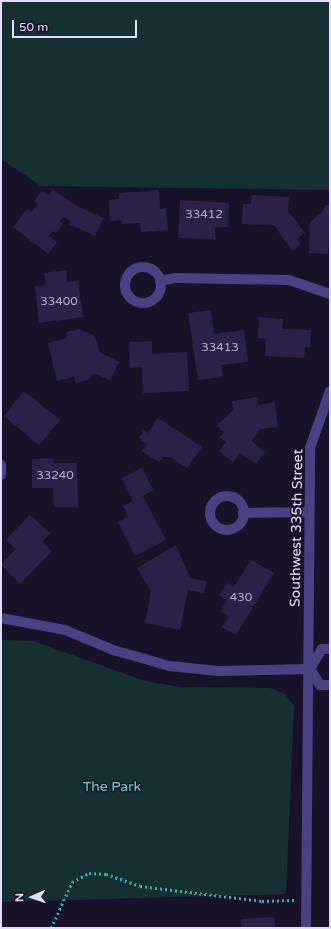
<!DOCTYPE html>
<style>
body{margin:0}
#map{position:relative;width:331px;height:929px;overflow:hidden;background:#181228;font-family:"Varela Round",sans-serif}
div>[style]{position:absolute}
.green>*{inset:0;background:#163032}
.building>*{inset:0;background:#2c2048}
.path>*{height:2.5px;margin-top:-1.25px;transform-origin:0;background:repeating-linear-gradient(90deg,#3aadb2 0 2px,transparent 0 5px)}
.street>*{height:10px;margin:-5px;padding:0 5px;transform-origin:5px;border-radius:5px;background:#4a4183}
.street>.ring{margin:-5px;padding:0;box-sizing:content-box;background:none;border:10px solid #4a4183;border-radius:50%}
span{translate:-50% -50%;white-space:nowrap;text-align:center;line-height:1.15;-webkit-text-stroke:3px #181228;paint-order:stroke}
.number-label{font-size:12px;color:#b5adcf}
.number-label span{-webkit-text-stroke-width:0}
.street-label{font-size:14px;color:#e3dcfc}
.park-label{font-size:14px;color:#6cd8c8}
.frame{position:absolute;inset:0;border:2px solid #e3dcfc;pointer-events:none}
.north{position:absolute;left:12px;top:877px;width:40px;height:40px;-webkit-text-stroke:3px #181228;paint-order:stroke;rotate:268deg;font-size:11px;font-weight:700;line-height:16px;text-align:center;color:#e3dcfc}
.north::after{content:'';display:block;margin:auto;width:14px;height:18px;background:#e3dcfc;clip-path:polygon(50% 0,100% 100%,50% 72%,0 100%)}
.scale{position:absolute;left:12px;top:20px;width:125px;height:18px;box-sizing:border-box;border:2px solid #e3dcfc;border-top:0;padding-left:5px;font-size:12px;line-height:14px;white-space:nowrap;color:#e3dcfc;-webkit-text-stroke:3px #181228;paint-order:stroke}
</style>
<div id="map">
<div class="green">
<i style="clip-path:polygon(1px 1px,330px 1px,330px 190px,41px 186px,1px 159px)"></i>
<i style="clip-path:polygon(1px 640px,33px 641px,145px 681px,180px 687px,270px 688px,285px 694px,294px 706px,286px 894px,1px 902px)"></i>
</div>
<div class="building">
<i style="clip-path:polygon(53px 189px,73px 204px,103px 218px,95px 236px,69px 224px,70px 220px,63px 217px,60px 221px,63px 224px,56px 233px,53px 231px,49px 236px,57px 242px,48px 254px,13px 227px,27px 209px,31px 212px,38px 204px,34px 201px,42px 191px,49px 195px)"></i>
<i style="clip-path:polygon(159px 190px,160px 209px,166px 208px,168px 230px,141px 232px,140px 223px,122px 224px,121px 220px,110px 221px,109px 200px,119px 199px,119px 193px)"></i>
<i style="clip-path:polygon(252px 195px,289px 197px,288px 211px,305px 233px,297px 239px,301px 244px,292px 251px,274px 225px,242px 224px,243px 204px,251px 204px)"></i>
<i style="clip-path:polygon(180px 200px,229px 203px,228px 227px,215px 227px,215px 239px,178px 238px)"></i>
<i style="clip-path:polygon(325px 205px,330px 205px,328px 254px,309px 253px,310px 223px,324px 210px)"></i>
<i style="clip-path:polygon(66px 270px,67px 282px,78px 281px,83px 317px,39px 323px,35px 286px,46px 285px,44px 273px)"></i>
<i style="clip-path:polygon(211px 310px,214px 334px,244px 330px,248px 362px,221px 365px,223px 377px,198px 380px,188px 313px)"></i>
<i style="clip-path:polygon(259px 317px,283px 319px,282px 329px,311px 330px,310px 347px,305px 347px,304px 358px,265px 356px,266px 339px,258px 338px)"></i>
<i style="clip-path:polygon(79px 329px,95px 336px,99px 352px,119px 362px,110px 380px,94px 373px,88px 380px,76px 383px,74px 377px,57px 381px,48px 343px,67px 338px,66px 332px)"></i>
<i style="clip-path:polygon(152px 341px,152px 354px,187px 352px,189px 391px,143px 393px,142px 367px,130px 368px,129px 342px)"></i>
<i style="clip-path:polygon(24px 391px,60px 420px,39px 445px,4px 416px)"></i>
<i style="clip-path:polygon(257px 397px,258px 405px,275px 402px,278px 427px,260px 429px,251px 441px,265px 452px,256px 464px,240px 453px,233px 462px,219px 451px,226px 442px,220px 437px,224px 432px,216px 426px,233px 410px,232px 401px)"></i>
<i style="clip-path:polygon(158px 418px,202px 447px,187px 468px,170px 457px,163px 457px,159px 462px,142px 451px,147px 444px,139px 438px,144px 430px,148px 433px)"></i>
<i style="clip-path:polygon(54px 458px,54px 463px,77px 463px,78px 507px,54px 507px,53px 488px,32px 488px,32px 459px)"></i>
<i style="clip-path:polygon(142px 468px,153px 490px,143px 496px,166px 540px,135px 556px,118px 522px,128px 517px,123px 506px,133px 501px,122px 478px)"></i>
<i style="clip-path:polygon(30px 515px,50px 533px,42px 542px,52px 551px,20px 584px,1px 565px,16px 549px,6px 540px)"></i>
<i style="clip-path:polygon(176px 545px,190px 578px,207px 581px,204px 593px,188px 590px,180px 630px,145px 623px,151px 591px,137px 568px)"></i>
<i style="clip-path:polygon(251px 560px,274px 573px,236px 635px,222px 627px,229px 616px,221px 611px,227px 600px,219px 595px,227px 583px,234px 587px)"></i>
<i style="clip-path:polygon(274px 917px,275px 928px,242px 928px,241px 919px)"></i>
</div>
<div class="path">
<i style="left:51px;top:928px;width:51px;rotate:-65.5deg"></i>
<i style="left:72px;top:882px;width:19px;rotate:-28deg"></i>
<i style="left:89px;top:873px;width:17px;rotate:3deg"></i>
<i style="left:106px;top:874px;width:36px;rotate:19deg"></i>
<i style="left:140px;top:886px;width:123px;rotate:7deg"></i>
<i style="left:262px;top:901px;width:32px;rotate:-2deg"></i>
</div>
<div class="street">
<i class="ring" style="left:125px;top:267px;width:26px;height:26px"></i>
<i style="left:160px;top:281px;width:16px;rotate:-11deg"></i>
<i style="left:176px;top:278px;width:113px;rotate:1deg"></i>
<i style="left:289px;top:280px;width:43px;rotate:18.9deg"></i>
<i style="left:1px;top:465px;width:10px;rotate:90deg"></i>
<i class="ring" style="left:210px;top:496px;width:24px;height:24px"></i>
<i style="left:243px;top:513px;width:66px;rotate:-0.9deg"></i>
<i style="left:1px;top:618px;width:65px;rotate:10.6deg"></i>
<i style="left:65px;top:630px;width:52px;rotate:22.6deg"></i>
<i style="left:113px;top:650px;width:59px;rotate:15.7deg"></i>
<i style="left:170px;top:666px;width:48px;rotate:5.9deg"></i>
<i style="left:218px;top:671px;width:92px;rotate:-1.2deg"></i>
<i style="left:310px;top:669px;width:23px;rotate:-59deg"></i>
<i style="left:322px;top:649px;width:8px"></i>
<i style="left:310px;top:669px;width:19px;rotate:58deg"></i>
<i style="left:320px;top:685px;width:10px"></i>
<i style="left:306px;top:928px;width:480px;rotate:-89.5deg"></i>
<i style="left:310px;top:448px;width:60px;rotate:-70.7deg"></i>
</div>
<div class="number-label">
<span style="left:204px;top:215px">33412</span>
<span style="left:59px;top:302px">33400</span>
<span style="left:220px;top:348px">33413</span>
<span style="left:55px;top:476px">33240</span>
<span style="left:241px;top:598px">430</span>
</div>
<div class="street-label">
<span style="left:297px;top:528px;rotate:-89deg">Southwest 335th Street</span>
</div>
<div class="park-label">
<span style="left:112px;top:787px">The Park</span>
</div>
<div class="frame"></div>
<div class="north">N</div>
<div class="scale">50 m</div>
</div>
